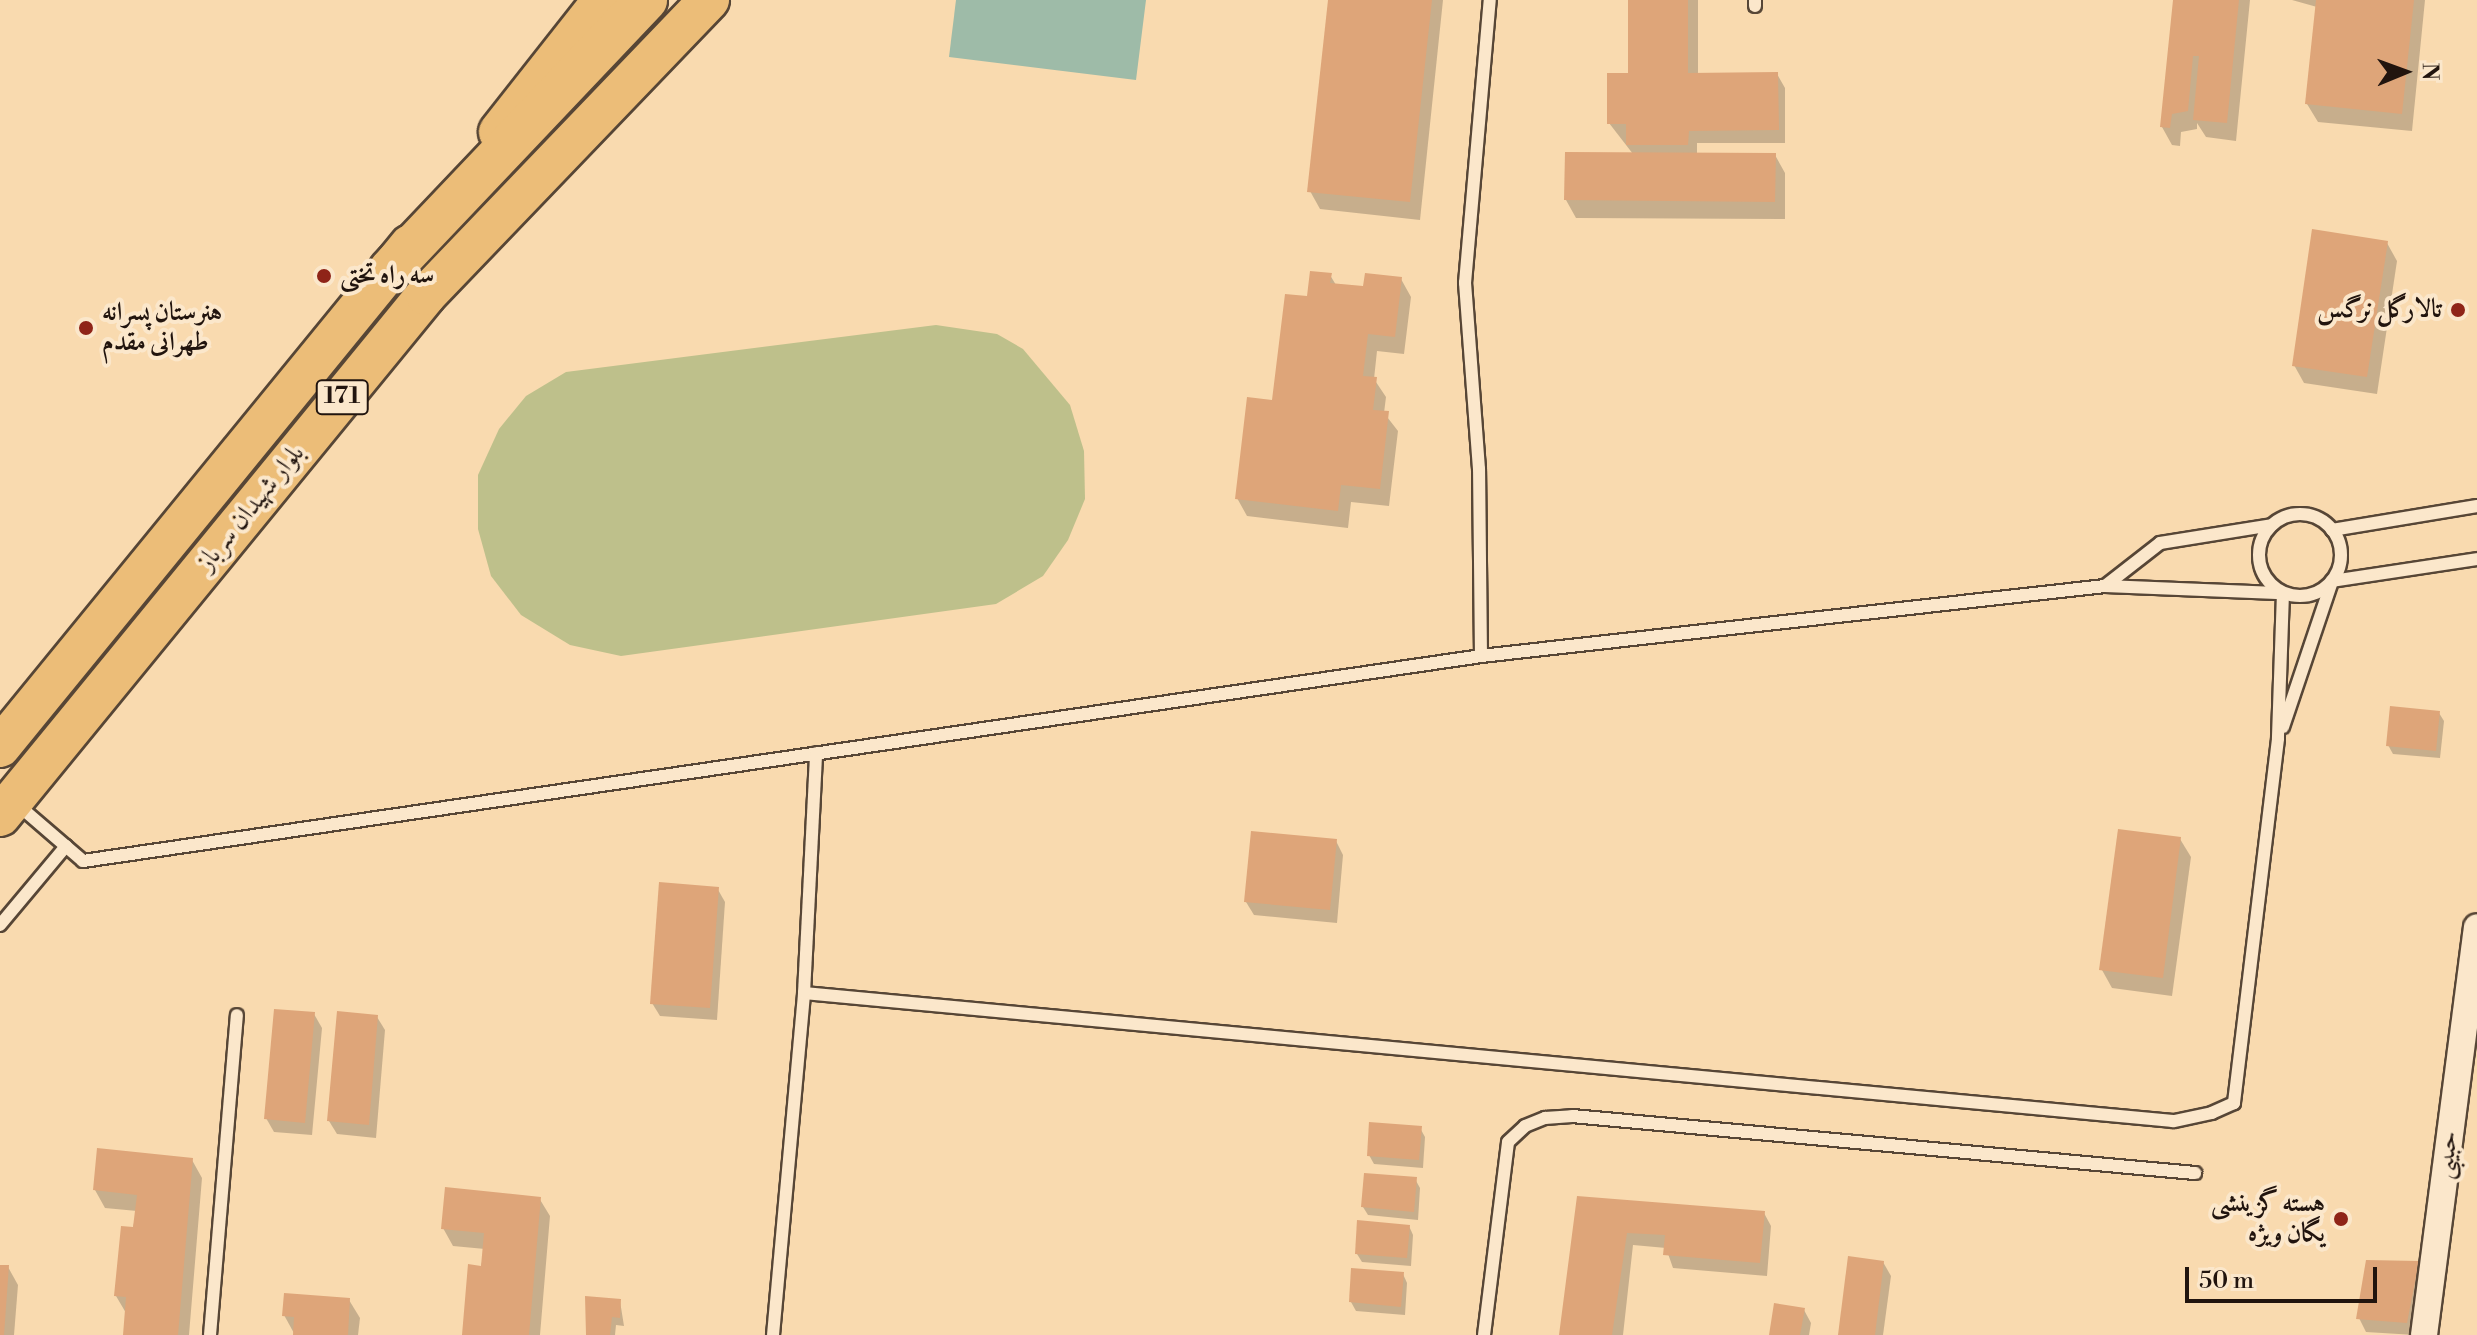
<!DOCTYPE html>
<meta charset="utf-8">
<style>
body{margin:0}
#map{position:relative;width:2477px;height:1335px;overflow:hidden;background:#f9daaf;font-family:"Libre Bodoni",Amiri,serif}
div>[style]{position:absolute}
.green>*{inset:0;background:#bec08b}
.water>*{inset:0;background:#9ebba8}
.shadow>*{inset:0;background:#0003}
.building>*{inset:0;background:#dea579}
.roads{filter:drop-shadow(2px 0 #574636) drop-shadow(-2px 0 #574636) drop-shadow(0 2px #574636) drop-shadow(0 -2px #574636)}
.service>*{height:12px;margin:-6px;padding:0 6px;transform-origin:6px;border-radius:6px;background:#fbe7cb}
.service>.ring{margin:-6px;padding:0;box-sizing:content-box;background:none;border:12px solid #fbe7cb;border-radius:50%}
.minor>*{height:26px;margin:-13px;padding:0 13px;transform-origin:13px;border-radius:13px;background:#fbe7cb}
.primary>*{height:40px;margin:-20px;padding:0 20px;transform-origin:20px;border-radius:20px;background:#ecbd78}
.trunk>*{height:42px;margin:-21px;padding:0 21px;transform-origin:21px;border-radius:21px;background:#ecbd78}
.dots>*{width:22px;height:22px;translate:-50% -50%;box-sizing:border-box;border:4px solid #fbe7cb;border-radius:50%}
span{translate:-50% -50%;white-space:nowrap;text-align:center;line-height:1.15;-webkit-text-stroke:8px #fbe7cb;paint-order:stroke}
.shield-label span{padding:2px 6px;background:#fbe7cb;border:2px solid;border-radius:6px;-webkit-text-stroke-width:0}
.shield-label{font-size:24px;color:#21140e;font-weight:700}
.poi-label{font-size:26px;color:#21140e;font-weight:700}
.left{translate:0 -50%;text-align:left}
.right{translate:-100% -50%;text-align:right}
.street-label{font-size:26px;color:#21140e}
.north{position:absolute;left:2365px;top:32px;width:80px;height:80px;-webkit-text-stroke:6px #fbe7cb;paint-order:stroke;rotate:89deg;font-size:22px;font-weight:700;line-height:32px;text-align:center;color:#21140e}
.north::after{content:'';display:block;margin:auto;width:28px;height:36px;background:#21140e;clip-path:polygon(50% 0,100% 100%,50% 72%,0 100%)}
.scale{position:absolute;left:2185px;top:1267px;width:192px;height:36px;box-sizing:border-box;border:4px solid #21140e;border-top:0;padding-left:10px;font-size:24px;line-height:28px;white-space:nowrap;color:#21140e;-webkit-text-stroke:6px #fbe7cb;paint-order:stroke}
</style>
<div id="map">
<div class="green">
<i style="clip-path:polygon(936px 325px,997px 334px,1023px 349px,1070px 405px,1084px 451px,1085px 499px,1068px 540px,1043px 576px,996px 604px,621px 656px,570px 645px,521px 615px,491px 576px,478px 529px,478px 475px,499px 429px,526px 396px,566px 372px)"></i>
</div>
<div class="water">
<i style="clip-path:polygon(956px 0,1146px 0,1136px 80px,949px 57px)"></i>
</div>
<div class="shadow">
<i style="clip-path:polygon(1330px 0,1443px 0,1420px 220px,1320px 209px,1310px 191px)"></i>
<i style="clip-path:polygon(1630px 0,1698px 0,1698px 75px,1777px 74px,1785px 88px,1785px 143px,1697px 143px,1697px 155px,1775px 155px,1785px 173px,1785px 219px,1576px 218px,1566px 200px,1633px 154px,1609px 123px,1630px 75px)"></i>
<i style="clip-path:polygon(2175px 0,2250px 0,2236px 141px,2206px 137px,2197px 123px,2197px 129px,2181px 132px,2180px 146px,2172px 145px,2162px 127px)"></i>
<i style="clip-path:polygon(2292px 0,2425px 0,2412px 131px,2318px 122px,2307px 104px,2317px 7px)"></i>
<i style="clip-path:polygon(2387px 243px,2397px 261px,2377px 394px,2304px 383px,2294px 365px)"></i>
<i style="clip-path:polygon(1330px 275px,1336px 285px,1365px 288px,1401px 279px,1411px 297px,1404px 354px,1377px 351px,1374px 379px,1386px 397px,1384px 413px,1398px 431px,1389px 506px,1351px 502px,1348px 528px,1247px 516px,1237px 498px,1309px 299px)"></i>
<i style="clip-path:polygon(2439px 713px,2444px 721px,2440px 758px,2393px 754px,2388px 745px)"></i>
<i style="clip-path:polygon(2180px 839px,2191px 857px,2172px 996px,2112px 988px,2102px 970px)"></i>
<i style="clip-path:polygon(1336px 841px,1343px 855px,1337px 923px,1254px 915px,1246px 902px)"></i>
<i style="clip-path:polygon(717px 888px,725px 902px,717px 1020px,660px 1016px,652px 1003px)"></i>
<i style="clip-path:polygon(314px 1014px,322px 1028px,312px 1135px,274px 1132px,266px 1118px)"></i>
<i style="clip-path:polygon(377px 1017px,385px 1030px,376px 1138px,337px 1134px,329px 1121px)"></i>
<i style="clip-path:polygon(1420px 1128px,1425px 1137px,1423px 1168px,1374px 1164px,1369px 1155px)"></i>
<i style="clip-path:polygon(192px 1160px,202px 1178px,189px 1335px,125px 1335px,126px 1313px,116px 1296px,137px 1211px,105px 1208px,95px 1190px)"></i>
<i style="clip-path:polygon(1415px 1179px,1420px 1188px,1418px 1220px,1368px 1215px,1363px 1207px)"></i>
<i style="clip-path:polygon(539px 1198px,550px 1216px,540px 1335px,465px 1335px,485px 1249px,453px 1246px,443px 1228px)"></i>
<i style="clip-path:polygon(1579px 1198px,1764px 1213px,1771px 1226px,1767px 1276px,1673px 1268px,1666px 1248px,1633px 1245px,1623px 1335px,1562px 1335px)"></i>
<i style="clip-path:polygon(1409px 1226px,1413px 1235px,1411px 1266px,1362px 1262px,1357px 1254px)"></i>
<i style="clip-path:polygon(1883px 1262px,1891px 1276px,1883px 1335px,1840px 1335px)"></i>
<i style="clip-path:polygon(2418px 1263px,2426px 1277px,2415px 1335px,2366px 1332px,2359px 1318px)"></i>
<i style="clip-path:polygon(0 1267px,8px 1267px,18px 1285px,14px 1335px,0 1335px)"></i>
<i style="clip-path:polygon(1403px 1274px,1407px 1283px,1405px 1315px,1356px 1311px,1351px 1302px)"></i>
<i style="clip-path:polygon(586px 1298px,620px 1301px,624px 1326px,616px 1325px,615px 1335px,588px 1335px)"></i>
<i style="clip-path:polygon(349px 1300px,360px 1318px,358px 1335px,295px 1335px,284px 1315px)"></i>
<i style="clip-path:polygon(1804px 1310px,1811px 1323px,1809px 1335px,1771px 1335px)"></i>
</div>
<div class="building">
<i style="clip-path:polygon(1328px 0,1432px 0,1410px 202px,1307px 192px)"></i>
<i style="clip-path:polygon(1628px 0,1688px 0,1688px 73px,1778px 72px,1779px 130px,1689px 131px,1688px 145px,1626px 145px,1626px 124px,1607px 124px,1607px 73px,1628px 73px)"></i>
<i style="clip-path:polygon(2173px 0,2239px 0,2227px 123px,2193px 120px,2199px 56px,2193px 56px,2188px 111px,2172px 114px,2170px 128px,2160px 127px)"></i>
<i style="clip-path:polygon(2316px 0,2414px 0,2402px 114px,2305px 104px)"></i>
<i style="clip-path:polygon(1565px 152px,1776px 153px,1775px 202px,1564px 200px)"></i>
<i style="clip-path:polygon(2312px 229px,2388px 241px,2367px 377px,2292px 366px)"></i>
<i style="clip-path:polygon(1310px 271px,1332px 273px,1330px 283px,1363px 286px,1365px 273px,1402px 277px,1395px 337px,1368px 334px,1363px 376px,1377px 377px,1373px 410px,1389px 411px,1380px 489px,1341px 485px,1338px 511px,1235px 499px,1247px 397px,1272px 400px,1285px 294px,1307px 296px)"></i>
<i style="clip-path:polygon(2390px 706px,2440px 711px,2436px 751px,2386px 746px)"></i>
<i style="clip-path:polygon(2118px 829px,2181px 837px,2163px 978px,2099px 970px)"></i>
<i style="clip-path:polygon(1251px 831px,1337px 839px,1330px 910px,1244px 902px)"></i>
<i style="clip-path:polygon(659px 882px,719px 887px,710px 1008px,650px 1004px)"></i>
<i style="clip-path:polygon(274px 1009px,315px 1012px,305px 1123px,264px 1119px)"></i>
<i style="clip-path:polygon(337px 1011px,378px 1015px,369px 1125px,327px 1121px)"></i>
<i style="clip-path:polygon(1369px 1122px,1422px 1126px,1419px 1160px,1367px 1156px)"></i>
<i style="clip-path:polygon(97px 1148px,193px 1158px,178px 1335px,123px 1335px,126px 1297px,114px 1296px,121px 1226px,133px 1227px,137px 1195px,93px 1190px)"></i>
<i style="clip-path:polygon(1364px 1173px,1417px 1177px,1414px 1212px,1361px 1207px)"></i>
<i style="clip-path:polygon(445px 1187px,541px 1197px,529px 1335px,462px 1335px,468px 1264px,481px 1266px,484px 1233px,441px 1229px)"></i>
<i style="clip-path:polygon(1577px 1196px,1765px 1211px,1760px 1263px,1663px 1255px,1665px 1235px,1627px 1233px,1612px 1335px,1559px 1335px)"></i>
<i style="clip-path:polygon(1357px 1220px,1410px 1225px,1407px 1258px,1355px 1254px)"></i>
<i style="clip-path:polygon(1848px 1256px,1884px 1261px,1875px 1335px,1838px 1335px)"></i>
<i style="clip-path:polygon(2366px 1260px,2419px 1261px,2407px 1323px,2356px 1319px)"></i>
<i style="clip-path:polygon(0 1265px,9px 1265px,4px 1335px,0 1335px)"></i>
<i style="clip-path:polygon(1351px 1268px,1404px 1272px,1401px 1307px,1349px 1302px)"></i>
<i style="clip-path:polygon(284px 1293px,350px 1298px,348px 1335px,293px 1335px,294px 1317px,282px 1316px)"></i>
<i style="clip-path:polygon(585px 1296px,621px 1299px,620px 1318px,612px 1317px,610px 1335px,586px 1335px)"></i>
<i style="clip-path:polygon(1774px 1303px,1805px 1308px,1800px 1335px,1769px 1335px)"></i>
</div>
<div class="roads">
<div class="service">
<i style="left:1755px;top:0;width:6px;rotate:90deg"></i>
<i class="ring" style="left:2259px;top:514px;width:70px;height:70px"></i>
<i style="left:2332px;top:530px;width:147px;rotate:-9.4deg"></i>
<i style="left:2105px;top:586px;width:70px;rotate:-38deg"></i>
<i style="left:2160px;top:543px;width:113px;rotate:-9.1deg"></i>
<i style="left:1481px;top:656px;width:187px;rotate:-90.6deg"></i>
<i style="left:1479px;top:469px;width:187px;rotate:-94.3deg"></i>
<i style="left:1465px;top:283px;width:284px;rotate:-85deg"></i>
<i style="left:2283px;top:727px;width:154px;rotate:-71.4deg"></i>
<i style="left:2332px;top:581px;width:147px;rotate:-8.6deg"></i>
<i style="left:18px;top:805px;width:86px;rotate:40.7deg"></i>
<i style="left:83px;top:861px;width:1413px;rotate:-8.34deg"></i>
<i style="left:1481px;top:656px;width:628px;rotate:-6.4deg"></i>
<i style="left:2105px;top:586px;width:178px;rotate:2.3deg"></i>
<i style="left:2283px;top:593px;width:146px;rotate:92deg"></i>
<i style="left:2278px;top:739px;width:367px;rotate:96.9deg"></i>
<i style="left:2234px;top:1103px;width:24px;rotate:156deg"></i>
<i style="left:2212px;top:1113px;width:40px;rotate:168deg"></i>
<i style="left:2173px;top:1121px;width:1375px;rotate:-174.66deg"></i>
<i style="left:0;top:925px;width:103px;rotate:-50.1deg"></i>
<i style="left:210px;top:1335px;width:321px;rotate:-85.2deg"></i>
<i style="left:773px;top:1335px;width:343px;rotate:-84.8deg"></i>
<i style="left:804px;top:993px;width:240px;rotate:-87.1deg"></i>
<i style="left:1484px;top:1335px;width:194px;rotate:-82.9deg"></i>
<i style="left:1508px;top:1142px;width:23px;rotate:-43deg"></i>
<i style="left:1525px;top:1126px;width:22px;rotate:-22deg"></i>
<i style="left:1545px;top:1118px;width:27px;rotate:-4deg"></i>
<i style="left:1572px;top:1116px;width:626px;rotate:5.23deg"></i>
</div>
<div class="minor">
<i style="left:2424px;top:1335px;width:411px;rotate:-82.6deg"></i>
</div>
<div class="primary">
<i style="left:499px;top:132px;width:168px;rotate:-51.8deg"></i>
<i style="left:0;top:747px;width:648px;rotate:-50.76deg"></i>
<i style="left:0;top:816px;width:673px;rotate:-50.73deg"></i>
<i style="left:426px;top:295px;width:409px;rotate:-46.2deg"></i>
</div>
<div class="trunk">
<i style="left:390px;top:270px;width:372px;rotate:-46.5deg"></i>
</div>
</div>
<div class="dots">
<i style="left:324px;top:276px;background:#8f2418"></i>
<i style="left:2458px;top:310px;background:#8f2418"></i>
<i style="left:86px;top:328px;background:#8f2418"></i>
<i style="left:2341px;top:1219px;background:#8f2418"></i>
</div>
<div class="shield-label">
<span style="left:342px;top:397px">171</span>
</div>
<div class="poi-label">
<span class="left" style="left:340px;top:276px">سه راه تختی</span>
<span class="right" style="left:2442px;top:310px">تالارگل نرگس</span>
<span class="left" style="left:102px;top:328px">هنرستان پسرانه<br>طهرانی مقدم</span>
<span class="right" style="left:2325px;top:1219px">هسته گزینشی<br>یگان ویژه</span>
</div>
<div class="street-label">
<span style="left:251px;top:508px;rotate:-51deg">بلوار شهیدان سرباز</span>
<span style="left:2447px;top:1155px;rotate:-83deg">حبیبی</span>
</div>
<div class="north">N</div>
<div class="scale">50 m</div>
</div>
